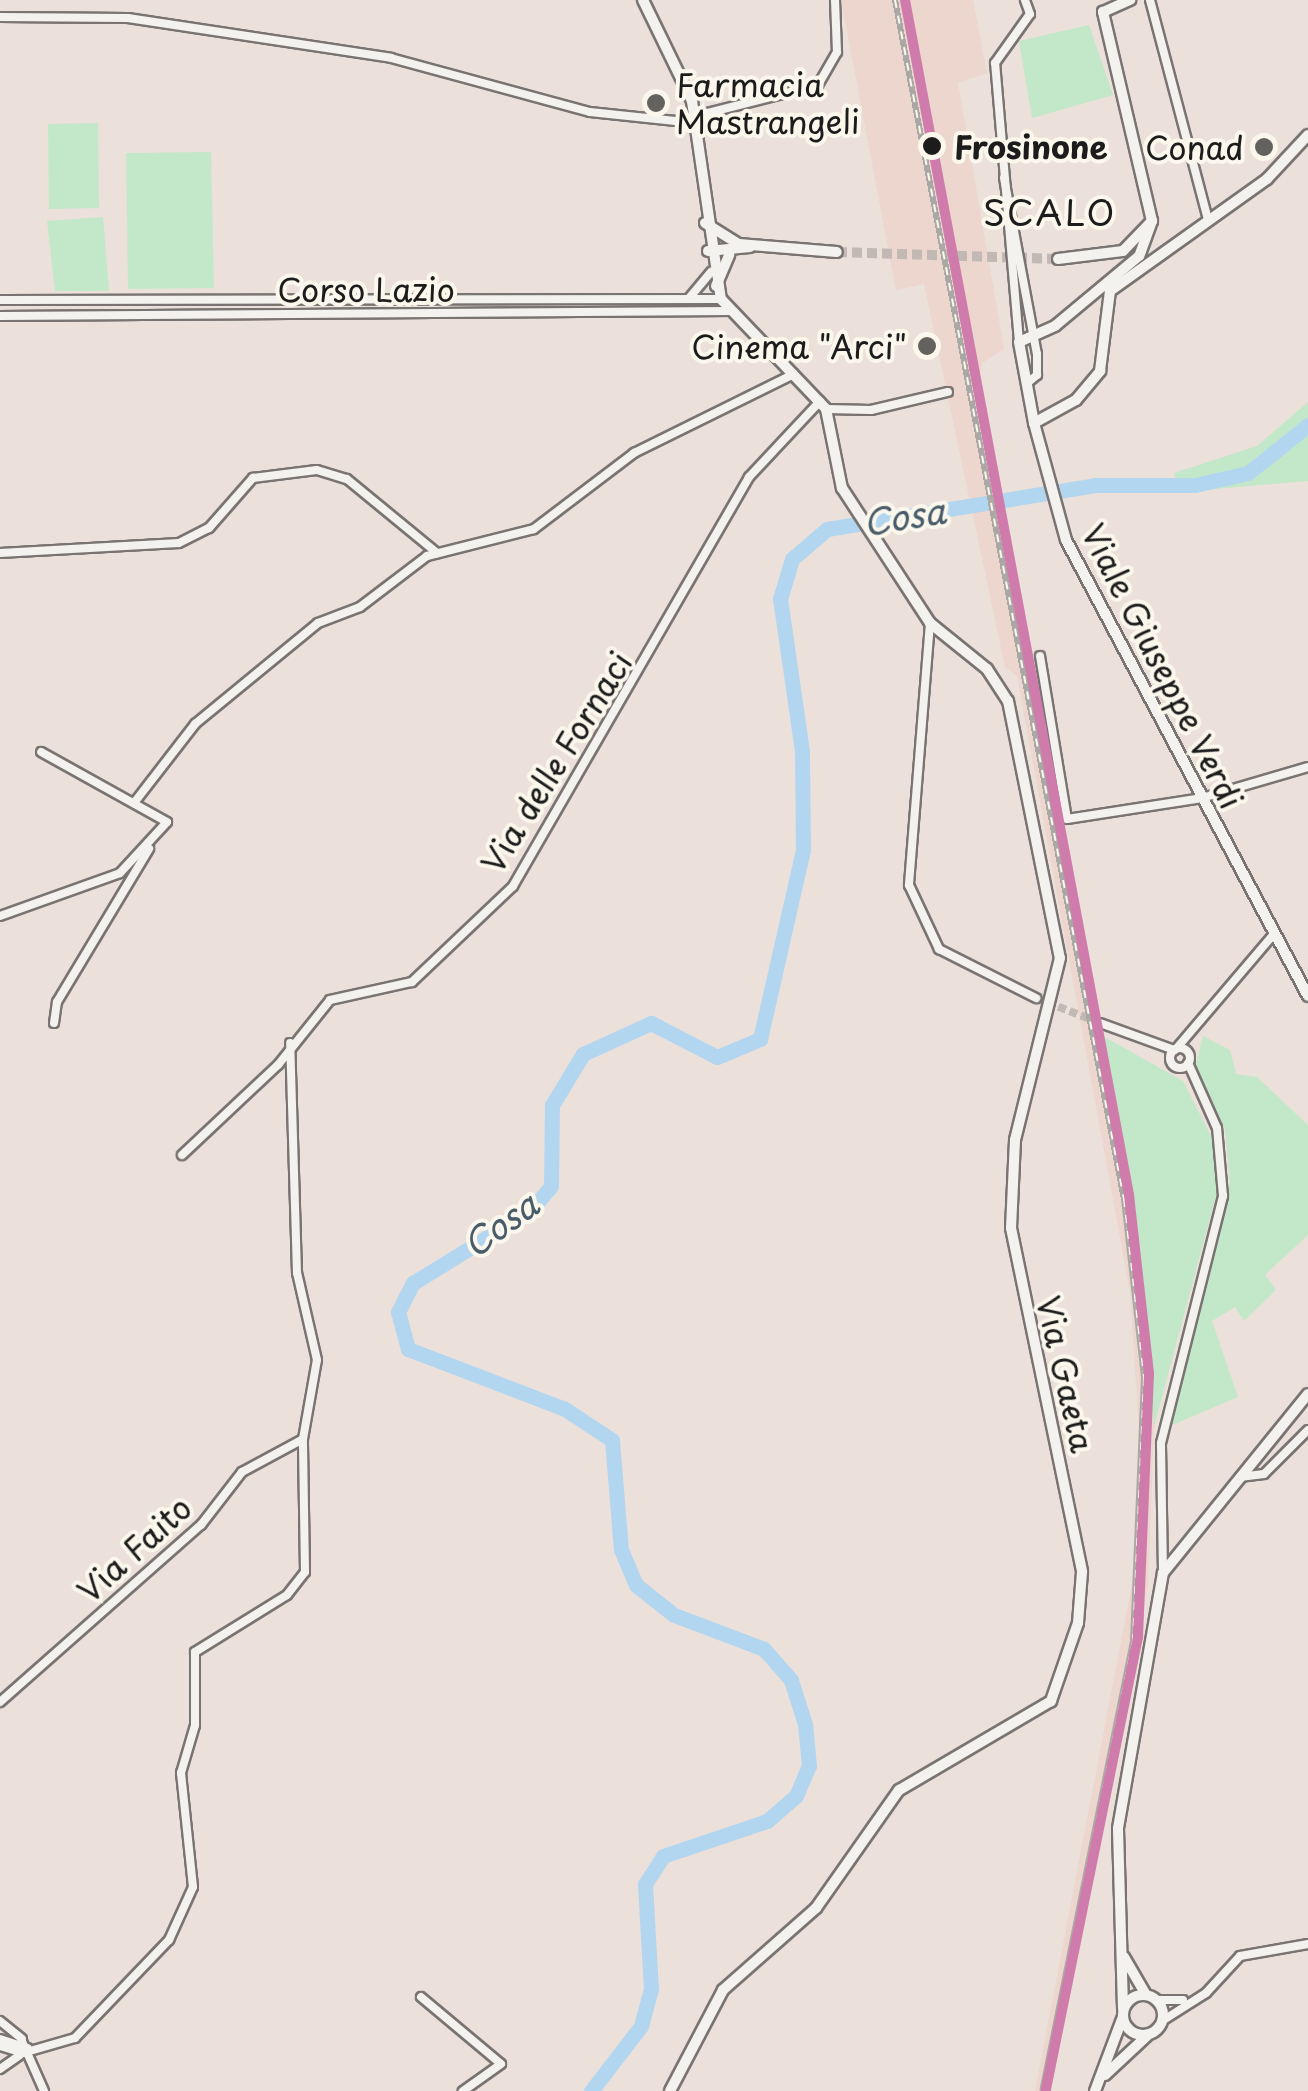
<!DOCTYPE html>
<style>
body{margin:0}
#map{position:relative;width:1308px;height:2091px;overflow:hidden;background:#ebe0da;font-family:"Playpen Sans",sans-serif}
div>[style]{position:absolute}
.built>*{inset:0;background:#ecd6cd}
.green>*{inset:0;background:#c3e7c9}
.river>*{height:15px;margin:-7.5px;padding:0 7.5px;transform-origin:7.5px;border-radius:7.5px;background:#b3d6f0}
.street-tunnel>*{height:8px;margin-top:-4px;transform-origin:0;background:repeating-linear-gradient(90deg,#c2b9b4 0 8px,transparent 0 12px)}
.secondary-tunnel>*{height:10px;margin-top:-5px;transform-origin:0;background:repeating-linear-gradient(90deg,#c2b9b4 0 10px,transparent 0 15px)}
.roads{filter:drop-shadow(2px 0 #797472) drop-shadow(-2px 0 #797472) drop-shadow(0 2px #797472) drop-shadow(0 -2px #797472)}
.street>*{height:8px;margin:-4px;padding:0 4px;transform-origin:4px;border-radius:4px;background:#f4f2ee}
.street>.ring{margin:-4px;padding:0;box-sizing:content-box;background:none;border:8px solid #f4f2ee;border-radius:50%}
.secondary>*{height:10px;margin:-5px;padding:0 5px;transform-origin:5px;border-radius:5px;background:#f4f2ee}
.secondary>.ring{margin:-5px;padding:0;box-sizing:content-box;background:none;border:10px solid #f4f2ee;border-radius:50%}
.rail>*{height:6px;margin-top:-3px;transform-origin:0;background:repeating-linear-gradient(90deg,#fbf7ec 0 8px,#aaa8a5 0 16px);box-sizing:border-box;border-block:2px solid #aaa8a5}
.rail-1>*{height:10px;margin:-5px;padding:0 5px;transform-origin:5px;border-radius:5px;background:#cf7bac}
.dots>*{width:28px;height:28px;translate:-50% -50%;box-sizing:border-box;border:5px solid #fbf7ec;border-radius:50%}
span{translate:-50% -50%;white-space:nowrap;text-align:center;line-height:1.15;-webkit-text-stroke:8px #fbf7ec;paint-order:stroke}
.poi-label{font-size:32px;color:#1c1c1c}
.left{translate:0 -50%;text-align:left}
.right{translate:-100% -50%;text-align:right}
.stop-label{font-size:32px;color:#1c1c1c;font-weight:700}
.street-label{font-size:32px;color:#1c1c1c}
.neighbourhood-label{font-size:35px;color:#1c1c1c;letter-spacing:2.5px}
.water-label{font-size:35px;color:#485c6a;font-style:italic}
</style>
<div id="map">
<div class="built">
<i style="clip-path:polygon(841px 0,973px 0,987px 73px,958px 83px,1004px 349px,982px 363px,979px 378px,1145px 1291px,1154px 1427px,1148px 1586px,1051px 2091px,1035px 2091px,1132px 1584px,1139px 1428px,1130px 1292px,1017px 676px,1005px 667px,924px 284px,896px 290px)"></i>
</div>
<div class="green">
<i style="clip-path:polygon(1089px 25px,1113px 95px,1032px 118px,1019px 41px)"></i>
<i style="clip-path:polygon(98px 123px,99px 208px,49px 209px,48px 124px)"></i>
<i style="clip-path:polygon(211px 152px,214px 288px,128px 289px,126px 153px)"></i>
<i style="clip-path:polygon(103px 217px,109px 291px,55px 291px,47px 221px)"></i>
<i style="clip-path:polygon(1308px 402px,1308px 481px,1180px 492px,1174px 473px,1257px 446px)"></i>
<i style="clip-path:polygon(1101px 1035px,1183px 1081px,1217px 1148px,1217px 1192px,1154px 1427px,1140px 1249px)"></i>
<i style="clip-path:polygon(1203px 1036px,1230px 1050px,1236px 1074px,1257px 1077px,1308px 1125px,1308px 1235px,1265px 1275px,1276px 1290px,1244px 1321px,1235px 1307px,1212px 1321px,1238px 1397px,1170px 1426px,1230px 1182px,1225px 1129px,1195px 1068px)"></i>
</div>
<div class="river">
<i style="left:591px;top:2091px;width:82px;rotate:-52.4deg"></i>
<i style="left:641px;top:2026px;width:38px;rotate:-75deg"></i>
<i style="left:651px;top:1989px;width:105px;rotate:-93.3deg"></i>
<i style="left:645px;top:1884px;width:33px;rotate:-57deg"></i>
<i style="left:663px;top:1856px;width:110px;rotate:-18.6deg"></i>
<i style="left:767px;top:1821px;width:38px;rotate:-41deg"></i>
<i style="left:796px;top:1796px;width:33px;rotate:-67deg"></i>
<i style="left:809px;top:1766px;width:42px;rotate:-95.4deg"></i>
<i style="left:805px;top:1724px;width:46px;rotate:-107.7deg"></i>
<i style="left:791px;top:1680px;width:41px;rotate:-131.1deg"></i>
<i style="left:764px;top:1649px;width:96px;rotate:-159.3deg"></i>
<i style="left:674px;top:1615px;width:48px;rotate:-141.7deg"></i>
<i style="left:636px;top:1585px;width:38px;rotate:-113deg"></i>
<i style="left:621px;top:1550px;width:110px;rotate:-94.7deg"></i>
<i style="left:612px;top:1440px;width:56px;rotate:-146.6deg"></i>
<i style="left:565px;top:1409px;width:168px;rotate:-159.1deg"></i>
<i style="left:408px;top:1349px;width:38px;rotate:-105deg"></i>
<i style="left:398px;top:1312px;width:33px;rotate:-63deg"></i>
<i style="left:413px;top:1283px;width:139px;rotate:-31.7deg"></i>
<i style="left:531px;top:1210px;width:31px;rotate:-50deg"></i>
<i style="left:551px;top:1186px;width:81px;rotate:-89.3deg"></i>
<i style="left:552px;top:1105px;width:60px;rotate:-58.7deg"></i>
<i style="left:583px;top:1054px;width:75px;rotate:-24.5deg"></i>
<i style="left:651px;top:1023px;width:74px;rotate:27.3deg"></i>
<i style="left:717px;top:1057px;width:47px;rotate:-22.7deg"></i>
<i style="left:760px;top:1039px;width:194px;rotate:-77.2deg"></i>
<i style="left:803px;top:850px;width:99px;rotate:-90.6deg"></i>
<i style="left:802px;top:751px;width:154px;rotate:-98.2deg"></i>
<i style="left:780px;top:599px;width:42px;rotate:-73.3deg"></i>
<i style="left:792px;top:559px;width:46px;rotate:-40.6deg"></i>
<i style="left:827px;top:529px;width:273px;rotate:-9.3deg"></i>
<i style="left:1096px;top:485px;width:99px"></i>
<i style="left:1195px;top:485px;width:54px;rotate:-12.8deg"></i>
<i style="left:1248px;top:473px;width:77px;rotate:-38.7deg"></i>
</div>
<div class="street-tunnel">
<i style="left:1036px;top:998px;width:69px;rotate:21.3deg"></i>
</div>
<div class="secondary-tunnel">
<i style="left:837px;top:252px;width:221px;rotate:1.8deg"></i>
</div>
<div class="roads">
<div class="street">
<i style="left:1150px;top:0;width:228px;rotate:75.2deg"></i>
<i style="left:0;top:17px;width:128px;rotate:0.4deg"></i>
<i style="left:128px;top:18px;width:266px;rotate:8.6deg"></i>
<i style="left:391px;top:58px;width:206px;rotate:15.2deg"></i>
<i style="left:590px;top:112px;width:86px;rotate:6deg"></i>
<i style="left:676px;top:121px;width:146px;rotate:-14.2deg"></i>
<i style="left:818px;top:85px;width:38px;rotate:-60deg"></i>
<i style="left:837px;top:52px;width:52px;rotate:-92.2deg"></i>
<i style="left:1004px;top:178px;width:179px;rotate:79.4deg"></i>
<i style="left:1037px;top:354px;width:21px;rotate:90deg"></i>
<i style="left:1037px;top:375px;width:14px;rotate:141deg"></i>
<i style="left:690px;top:297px;width:33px;rotate:-50deg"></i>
<i style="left:0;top:300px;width:721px;rotate:-0.08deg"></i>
<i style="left:0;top:316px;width:731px;rotate:-0.39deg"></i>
<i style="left:1019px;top:342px;width:280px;rotate:-94.9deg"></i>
<i style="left:995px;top:63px;width:60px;rotate:-54.5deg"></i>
<i style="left:1030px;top:14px;width:15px;rotate:-110deg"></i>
<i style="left:826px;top:409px;width:45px;rotate:1.3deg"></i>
<i style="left:871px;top:410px;width:79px;rotate:-13.2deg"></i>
<i style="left:0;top:553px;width:179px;rotate:-3.2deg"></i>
<i style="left:179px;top:543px;width:34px;rotate:-27deg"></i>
<i style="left:209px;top:528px;width:67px;rotate:-48.7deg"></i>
<i style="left:253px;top:478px;width:64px;rotate:-7.1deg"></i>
<i style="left:317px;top:470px;width:31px;rotate:17deg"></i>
<i style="left:347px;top:479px;width:117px;rotate:39.4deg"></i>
<i style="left:930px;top:623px;width:263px;rotate:94.6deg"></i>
<i style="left:909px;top:885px;width:71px;rotate:64.9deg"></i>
<i style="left:939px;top:949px;width:109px;rotate:26.8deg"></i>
<i style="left:1040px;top:656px;width:165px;rotate:80.6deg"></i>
<i style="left:1067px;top:819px;width:137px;rotate:-8.8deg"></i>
<i style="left:1202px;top:798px;width:110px;rotate:-16.3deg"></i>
<i style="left:134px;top:803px;width:100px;rotate:-52.3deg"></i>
<i style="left:195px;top:724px;width:159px;rotate:-39.4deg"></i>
<i style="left:318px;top:623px;width:45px;rotate:-20.9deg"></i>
<i style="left:360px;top:607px;width:84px;rotate:-37.3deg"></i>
<i style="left:427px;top:556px;width:110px;rotate:-14.2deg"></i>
<i style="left:534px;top:529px;width:126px;rotate:-37.2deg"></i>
<i style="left:634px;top:453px;width:178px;rotate:-26.3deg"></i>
<i style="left:0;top:916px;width:127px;rotate:-19.7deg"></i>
<i style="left:120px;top:873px;width:69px;rotate:-47.3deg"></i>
<i style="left:167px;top:822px;width:144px;rotate:-150.9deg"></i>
<i style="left:54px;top:1023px;width:21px;rotate:-82deg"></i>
<i style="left:57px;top:1002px;width:179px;rotate:-59deg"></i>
<i style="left:1100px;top:1023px;width:79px;rotate:20deg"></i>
<i class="ring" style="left:1170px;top:1048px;width:12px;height:12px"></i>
<i style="left:1176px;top:1049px;width:151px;rotate:-49.6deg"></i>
<i style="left:182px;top:1155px;width:132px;rotate:-43.2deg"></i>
<i style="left:278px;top:1065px;width:83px;rotate:-51.3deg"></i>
<i style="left:330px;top:1000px;width:84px;rotate:-12.4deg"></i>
<i style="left:412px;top:982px;width:139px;rotate:-43.5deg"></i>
<i style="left:513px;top:886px;width:472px;rotate:-60deg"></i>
<i style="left:749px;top:477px;width:104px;rotate:-46.9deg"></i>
<i style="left:1240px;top:1477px;width:24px;rotate:-7deg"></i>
<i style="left:1264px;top:1474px;width:62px;rotate:-45deg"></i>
<i style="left:1163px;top:1573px;width:130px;rotate:-90.9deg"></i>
<i style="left:1161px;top:1443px;width:255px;rotate:-75.9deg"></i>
<i style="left:1223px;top:1196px;width:68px;rotate:-95deg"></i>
<i style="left:1217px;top:1128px;width:71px;rotate:-114deg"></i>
<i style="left:0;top:1702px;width:268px;rotate:-41.4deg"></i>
<i style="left:201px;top:1525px;width:67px;rotate:-52.3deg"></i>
<i style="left:242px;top:1472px;width:69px;rotate:-28.4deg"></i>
<i style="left:421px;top:1997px;width:104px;rotate:39.9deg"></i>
<i style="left:501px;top:2064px;width:47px;rotate:144.6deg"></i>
<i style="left:1156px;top:2000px;width:27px"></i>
<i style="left:0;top:2021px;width:28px;rotate:39deg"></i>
<i style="left:1162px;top:2021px;width:52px;rotate:-32.5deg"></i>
<i style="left:1206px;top:1993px;width:50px;rotate:-47.4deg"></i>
<i style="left:1240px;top:1956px;width:69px;rotate:-10deg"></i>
<i style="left:0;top:2039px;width:29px;rotate:18deg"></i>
<i style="left:21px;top:2039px;width:57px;rotate:66.1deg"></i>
<i style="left:0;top:2046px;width:24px;rotate:17deg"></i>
<i style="left:23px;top:2053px;width:54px;rotate:-16.1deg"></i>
<i style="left:75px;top:2038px;width:136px;rotate:-46.2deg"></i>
<i style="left:169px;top:1940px;width:58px;rotate:-65.6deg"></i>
<i style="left:193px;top:1887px;width:115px;rotate:-96deg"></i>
<i style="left:181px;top:1773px;width:50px;rotate:-73.7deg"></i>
<i style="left:195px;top:1725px;width:73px;rotate:-90deg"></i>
<i style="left:195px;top:1652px;width:108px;rotate:-31.8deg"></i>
<i style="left:287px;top:1595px;width:29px;rotate:-52deg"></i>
<i style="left:305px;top:1572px;width:133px;rotate:-90.9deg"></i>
<i style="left:303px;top:1439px;width:80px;rotate:-80deg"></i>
<i style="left:317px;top:1360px;width:89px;rotate:-102.9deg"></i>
<i style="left:297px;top:1273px;width:230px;rotate:-91.7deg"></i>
<i style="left:0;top:2069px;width:24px;rotate:-35deg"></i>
</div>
<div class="secondary">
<i style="left:643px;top:0;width:112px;rotate:64.1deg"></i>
<i style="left:692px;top:101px;width:200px;rotate:81.7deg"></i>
<i style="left:721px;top:299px;width:152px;rotate:46.3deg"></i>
<i style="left:826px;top:409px;width:81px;rotate:78.6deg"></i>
<i style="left:842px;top:488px;width:161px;rotate:56.9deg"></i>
<i style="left:930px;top:623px;width:73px;rotate:38.9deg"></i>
<i style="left:987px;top:669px;width:38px;rotate:57deg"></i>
<i style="left:1008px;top:701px;width:262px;rotate:78.6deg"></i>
<i style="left:1060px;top:958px;width:187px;rotate:103.9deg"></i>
<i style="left:1015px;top:1140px;width:88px;rotate:92.6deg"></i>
<i style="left:1011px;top:1228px;width:351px;rotate:78.3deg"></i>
<i style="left:1082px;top:1572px;width:51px;rotate:94.5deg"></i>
<i style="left:1078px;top:1623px;width:83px;rotate:109.1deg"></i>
<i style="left:1051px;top:1701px;width:176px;rotate:149.6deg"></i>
<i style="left:899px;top:1790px;width:144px;rotate:125.1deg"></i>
<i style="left:816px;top:1908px;width:124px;rotate:138.6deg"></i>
<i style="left:723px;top:1990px;width:114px;rotate:117.7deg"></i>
<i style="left:1152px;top:221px;width:37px;rotate:110deg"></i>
<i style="left:1139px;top:256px;width:109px;rotate:140.2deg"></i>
<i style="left:1055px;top:326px;width:39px;rotate:156deg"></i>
<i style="left:1019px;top:342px;width:82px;rotate:79.5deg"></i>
<i style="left:1034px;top:423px;width:121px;rotate:74.7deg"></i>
<i style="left:1066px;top:540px;width:516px;rotate:62.05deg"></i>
<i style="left:705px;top:223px;width:40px;rotate:32deg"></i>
<i style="left:739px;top:244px;width:98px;rotate:4.7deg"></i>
<i style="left:708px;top:251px;width:42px;rotate:-5.4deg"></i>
<i style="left:1058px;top:259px;width:65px;rotate:-7deg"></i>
<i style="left:1123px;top:251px;width:42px;rotate:-46deg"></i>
<i style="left:1152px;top:221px;width:215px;rotate:-103.2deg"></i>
<i style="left:1103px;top:12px;width:30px;rotate:-24deg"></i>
<i style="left:716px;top:286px;width:34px;rotate:-67deg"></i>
<i style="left:1034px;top:423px;width:48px;rotate:-28.7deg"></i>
<i style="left:1076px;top:400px;width:38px;rotate:-50deg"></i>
<i style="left:1100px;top:371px;width:81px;rotate:-82.9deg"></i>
<i style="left:1110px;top:291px;width:193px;rotate:-35.5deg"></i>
<i style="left:1267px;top:179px;width:60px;rotate:-47deg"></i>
<i style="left:1124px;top:1957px;width:44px;rotate:59.9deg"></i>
<i class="ring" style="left:1123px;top:1995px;width:30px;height:30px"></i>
<i style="left:1123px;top:2008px;width:180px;rotate:-91.6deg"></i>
<i style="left:1118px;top:1828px;width:259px;rotate:-80deg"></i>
<i style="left:1163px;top:1573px;width:230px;rotate:-51deg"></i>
<i style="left:1105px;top:2075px;width:57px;rotate:-42.9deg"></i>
<i style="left:1095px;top:2091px;width:77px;rotate:-69.4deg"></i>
</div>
</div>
<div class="rail">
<i style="left:895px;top:0;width:1221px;rotate:79.19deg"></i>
<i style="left:1124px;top:1199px;width:180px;rotate:83.6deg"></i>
<i style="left:1144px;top:1378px;width:263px;rotate:92.4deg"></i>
<i style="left:1133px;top:1641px;width:459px;rotate:101.4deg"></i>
</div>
<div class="rail-1">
<i style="left:905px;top:0;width:1216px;rotate:79.38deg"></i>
<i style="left:1129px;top:1195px;width:180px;rotate:83.6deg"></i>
<i style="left:1149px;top:1374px;width:263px;rotate:92.4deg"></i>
<i style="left:1138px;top:1637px;width:463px;rotate:101.5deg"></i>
</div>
<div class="dots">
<i style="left:656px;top:103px;background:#64615e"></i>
<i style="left:932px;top:146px;background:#1c1c1c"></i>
<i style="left:1264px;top:147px;background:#64615e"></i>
<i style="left:927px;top:346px;background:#64615e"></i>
</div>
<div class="poi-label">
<span class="left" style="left:676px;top:103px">Farmacia<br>Mastrangeli</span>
<span class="right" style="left:1244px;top:147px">Conad</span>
<span class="right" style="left:907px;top:346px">Cinema "Arci"</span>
</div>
<div class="stop-label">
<span class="left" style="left:954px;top:146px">Frosinone</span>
</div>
<div class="street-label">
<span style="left:366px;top:289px">Corso Lazio</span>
<span style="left:1163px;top:666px;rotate:63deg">Viale Giuseppe Verdi</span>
<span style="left:556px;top:762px;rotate:-58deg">Via delle Fornaci</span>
<span style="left:1066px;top:1374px;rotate:77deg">Via Gaeta</span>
<span style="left:134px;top:1549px;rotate:-42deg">Via Faito</span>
</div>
<div class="neighbourhood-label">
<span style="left:1050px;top:212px">SCALO</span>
</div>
<div class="water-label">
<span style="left:904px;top:516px;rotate:-9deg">Cosa</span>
<span style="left:500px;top:1224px;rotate:-36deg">Cosa</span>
</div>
</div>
